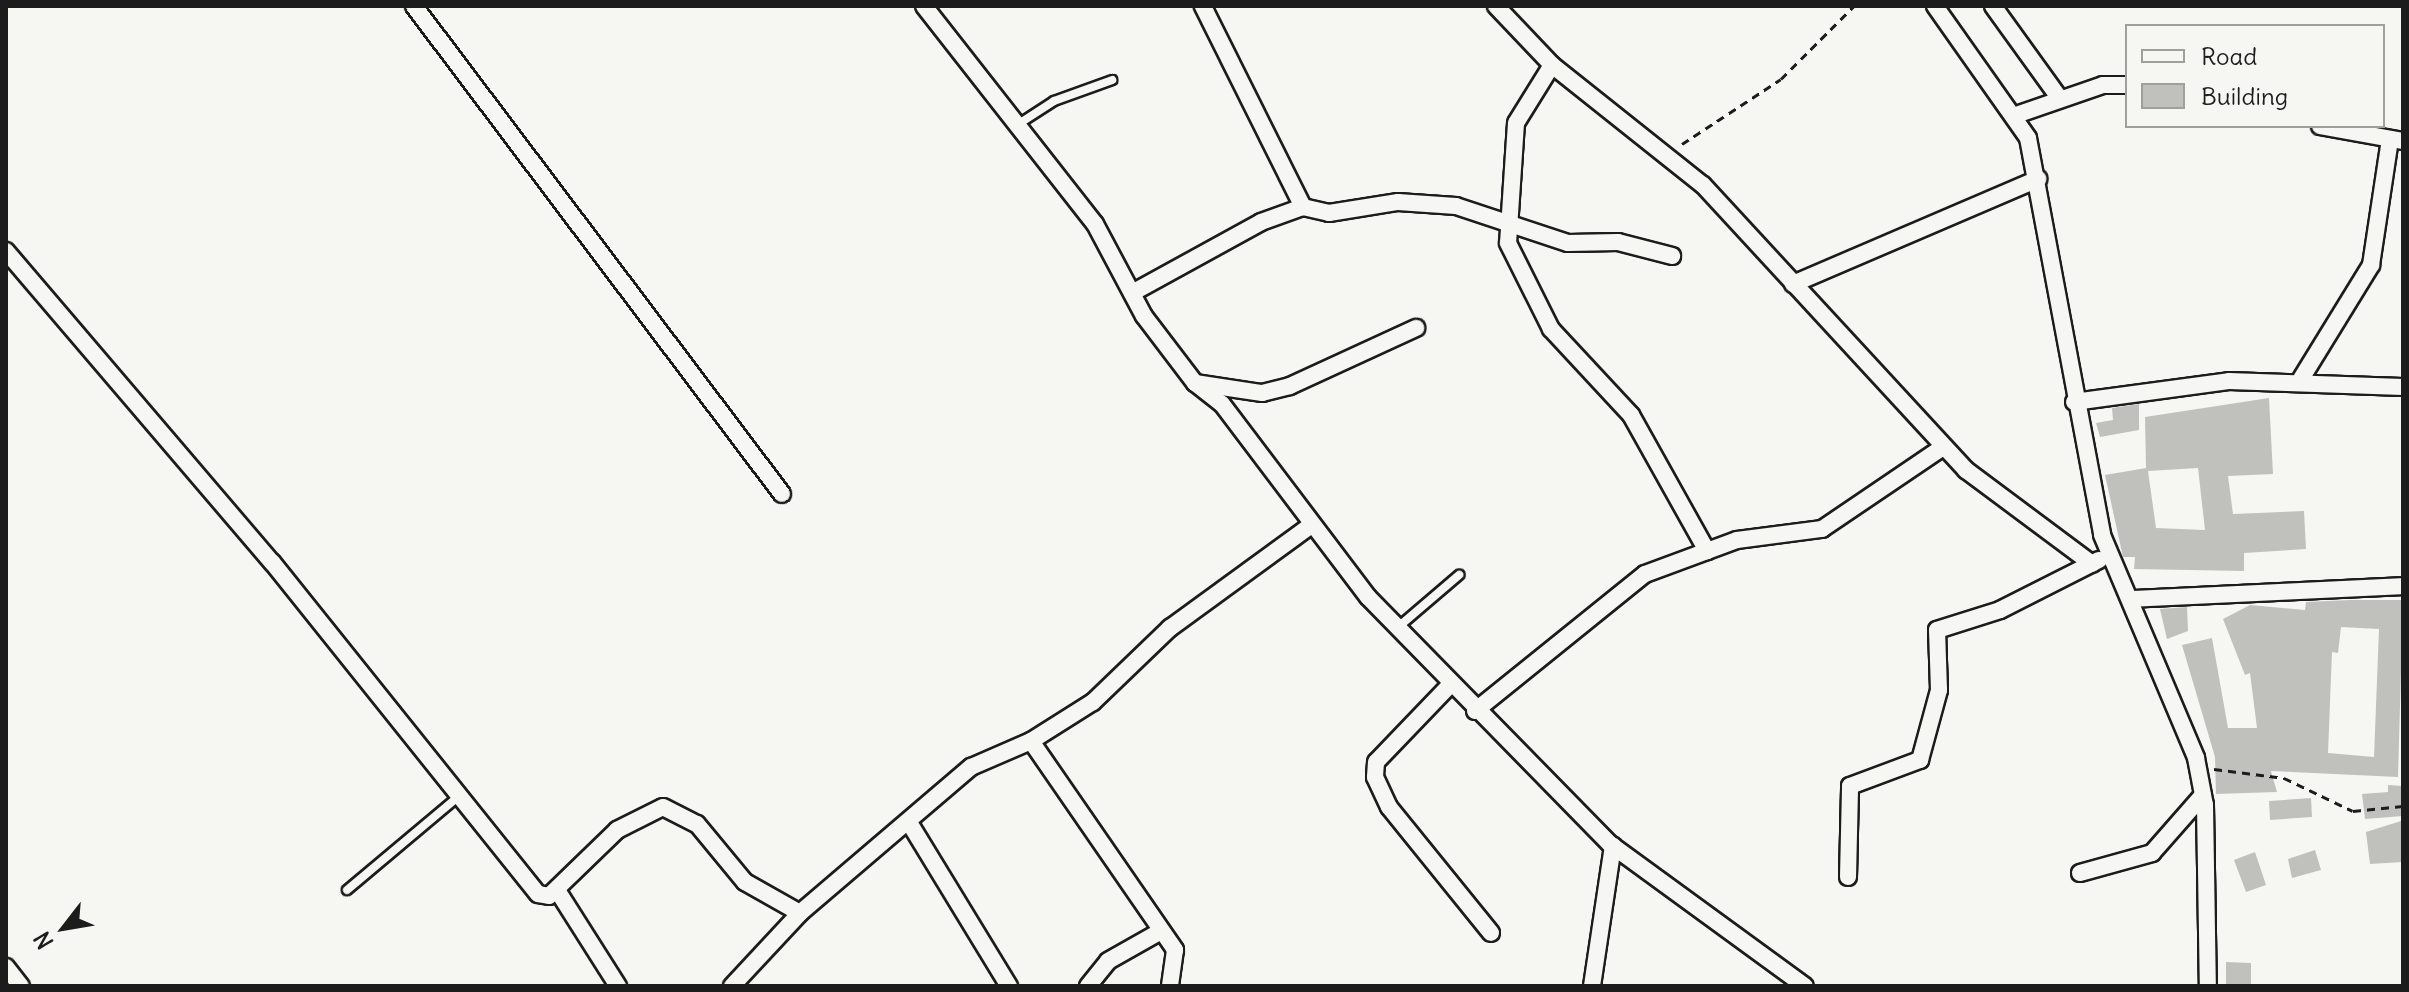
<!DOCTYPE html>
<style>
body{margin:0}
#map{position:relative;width:2409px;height:992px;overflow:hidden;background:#f6f6f2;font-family:Delius,sans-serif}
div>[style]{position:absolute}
.building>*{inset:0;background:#c0c0bd}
.path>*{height:3px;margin-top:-1.5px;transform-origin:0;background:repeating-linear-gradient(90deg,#1c1c1c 0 8px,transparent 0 14px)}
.roads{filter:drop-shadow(2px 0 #1c1c1c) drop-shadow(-2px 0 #1c1c1c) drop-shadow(0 2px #1c1c1c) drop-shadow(0 -2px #1c1c1c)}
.service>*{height:8px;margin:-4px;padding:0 4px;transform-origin:4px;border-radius:4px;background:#f6f6f2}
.minor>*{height:16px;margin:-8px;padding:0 8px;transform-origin:8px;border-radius:8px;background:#f6f6f2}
span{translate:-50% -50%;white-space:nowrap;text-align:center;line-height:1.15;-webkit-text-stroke:7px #f6f6f2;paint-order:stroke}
.frame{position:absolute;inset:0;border:8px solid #1c1c1c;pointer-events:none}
.legend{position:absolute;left:2125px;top:24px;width:260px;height:104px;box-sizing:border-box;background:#f6f6f2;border:2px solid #9f9f9c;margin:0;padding:10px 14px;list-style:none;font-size:24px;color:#1c1c1c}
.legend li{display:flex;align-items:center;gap:16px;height:40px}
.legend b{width:40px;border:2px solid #9f9f9c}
.north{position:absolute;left:24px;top:888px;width:80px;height:80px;-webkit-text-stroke:6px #f6f6f2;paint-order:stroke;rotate:239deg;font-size:22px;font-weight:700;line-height:32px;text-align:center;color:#1c1c1c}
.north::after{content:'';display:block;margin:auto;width:28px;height:36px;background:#1c1c1c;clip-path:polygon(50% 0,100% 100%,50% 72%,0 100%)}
</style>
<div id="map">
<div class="building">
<i style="clip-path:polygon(evenodd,2269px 398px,2273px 474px,2228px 476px,2233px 514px,2304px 511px,2306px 549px,2244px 553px,2244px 571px,2134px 569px,2135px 557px,2123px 557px,2105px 475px,2146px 468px,2145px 417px,2269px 398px,2198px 468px,2205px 530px,2156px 528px,2148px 471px,2198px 468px)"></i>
<i style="clip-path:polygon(2139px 404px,2139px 430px,2100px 437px,2096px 423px,2113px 420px,2112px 408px)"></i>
<i style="clip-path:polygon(evenodd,2350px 600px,2403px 600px,2398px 777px,2271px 771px,2277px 792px,2216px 794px,2215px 757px,2182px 645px,2212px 638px,2228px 728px,2257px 728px,2250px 673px,2245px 675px,2223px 619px,2250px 605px,2305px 610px,2306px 602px,2350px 600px,2341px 627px,2379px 629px,2374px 757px,2328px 753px,2332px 652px,2338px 653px,2341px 627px)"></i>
<i style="clip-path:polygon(2187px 607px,2188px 631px,2167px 639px,2160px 609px)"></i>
<i style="clip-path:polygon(2388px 785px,2403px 786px,2403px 816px,2365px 819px,2362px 794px,2388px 792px)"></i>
<i style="clip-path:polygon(2311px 798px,2312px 817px,2270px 820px,2269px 801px)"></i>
<i style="clip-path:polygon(2401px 821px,2403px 862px,2370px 864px,2366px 832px)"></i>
<i style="clip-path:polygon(2315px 850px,2321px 870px,2292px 878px,2288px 859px)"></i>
<i style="clip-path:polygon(2255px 852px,2266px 885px,2246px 892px,2234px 860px)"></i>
<i style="clip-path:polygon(2226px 962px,2251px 963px,2251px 984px,2226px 986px)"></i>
</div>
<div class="path">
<i style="left:1682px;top:144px;width:118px;rotate:-33.3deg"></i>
<i style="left:1781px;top:79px;width:103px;rotate:-45deg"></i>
<i style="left:2214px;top:769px;width:71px;rotate:7.3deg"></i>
<i style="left:2284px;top:778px;width:76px;rotate:25.6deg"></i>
<i style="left:2353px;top:811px;width:50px;rotate:-5.7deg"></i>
</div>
<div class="roads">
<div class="service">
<i style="left:1017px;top:125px;width:44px;rotate:-33deg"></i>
<i style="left:1054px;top:101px;width:62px;rotate:-19.9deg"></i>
<i style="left:1397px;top:628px;width:82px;rotate:-40.5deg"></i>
<i style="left:347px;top:890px;width:145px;rotate:-40deg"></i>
</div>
<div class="minor">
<i style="left:414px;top:6px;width:611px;rotate:52.98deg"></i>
<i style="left:924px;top:6px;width:277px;rotate:51.9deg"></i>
<i style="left:1095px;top:224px;width:104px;rotate:62deg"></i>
<i style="left:1144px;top:316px;width:84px;rotate:52.7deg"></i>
<i style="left:1195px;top:383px;width:34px;rotate:38deg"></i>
<i style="left:1222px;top:404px;width:242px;rotate:52.9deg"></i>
<i style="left:1368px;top:597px;width:346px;rotate:45.6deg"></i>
<i style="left:1610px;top:844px;width:241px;rotate:36.1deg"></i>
<i style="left:1496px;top:6px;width:81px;rotate:46.5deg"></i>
<i style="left:1552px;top:65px;width:193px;rotate:38.5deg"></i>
<i style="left:1703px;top:185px;width:388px;rotate:47.3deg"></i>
<i style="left:1966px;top:470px;width:157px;rotate:36.7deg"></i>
<i style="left:1935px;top:6px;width:161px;rotate:54.8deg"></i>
<i style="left:2028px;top:138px;width:404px;rotate:79.4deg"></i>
<i style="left:2102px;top:535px;width:242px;rotate:67.1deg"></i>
<i style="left:2196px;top:758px;width:48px;rotate:79.2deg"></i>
<i style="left:2205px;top:805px;width:181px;rotate:89.1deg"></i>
<i style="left:1993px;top:6px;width:115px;rotate:54.2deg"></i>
<i style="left:1552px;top:65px;width:68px;rotate:121.8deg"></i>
<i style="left:1516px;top:123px;width:120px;rotate:93.8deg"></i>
<i style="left:1508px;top:243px;width:96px;rotate:63.4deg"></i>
<i style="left:1551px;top:329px;width:117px;rotate:47.1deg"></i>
<i style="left:1631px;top:415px;width:156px;rotate:60.8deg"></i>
<i style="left:2016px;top:115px;width:92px;rotate:-19deg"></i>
<i style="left:2103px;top:85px;width:24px"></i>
<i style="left:2320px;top:126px;width:84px;rotate:10.2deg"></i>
<i style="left:1303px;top:207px;width:27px;rotate:13deg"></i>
<i style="left:1329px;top:213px;width:70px;rotate:-9.1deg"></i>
<i style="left:1398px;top:202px;width:58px;rotate:3.9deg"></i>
<i style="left:1456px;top:206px;width:118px;rotate:18.3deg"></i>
<i style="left:1568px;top:243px;width:50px;rotate:-1.1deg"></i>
<i style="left:1618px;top:242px;width:56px;rotate:14.5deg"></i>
<i style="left:6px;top:251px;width:409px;rotate:49.5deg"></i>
<i style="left:272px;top:562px;width:425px;rotate:51.3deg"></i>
<i style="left:538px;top:894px;width:11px;rotate:10deg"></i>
<i style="left:549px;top:896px;width:95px;rotate:-44.1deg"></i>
<i style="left:617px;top:830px;width:51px;rotate:-26.6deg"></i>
<i style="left:663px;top:807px;width:38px;rotate:27deg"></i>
<i style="left:697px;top:824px;width:75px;rotate:50.4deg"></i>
<i style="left:745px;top:882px;width:63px;rotate:29.4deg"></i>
<i style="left:1793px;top:284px;width:267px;rotate:-23.2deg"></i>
<i style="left:1132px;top:293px;width:147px;rotate:-28.8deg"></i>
<i style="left:1261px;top:222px;width:45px;rotate:-19.7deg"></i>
<i style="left:1303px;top:207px;width:225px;rotate:-116.5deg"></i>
<i style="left:2301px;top:379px;width:134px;rotate:-58.4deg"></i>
<i style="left:2371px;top:265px;width:126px;rotate:-81.4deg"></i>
<i style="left:1195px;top:383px;width:68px;rotate:8.5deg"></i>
<i style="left:1262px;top:393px;width:29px;rotate:-14deg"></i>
<i style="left:1290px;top:386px;width:139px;rotate:-24.7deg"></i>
<i style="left:2074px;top:402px;width:156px;rotate:-7.7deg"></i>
<i style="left:2229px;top:381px;width:174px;rotate:2deg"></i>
<i style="left:2131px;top:599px;width:272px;rotate:-2.7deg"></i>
<i style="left:1449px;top:686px;width:105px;rotate:133.8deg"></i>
<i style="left:1376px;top:762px;width:15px;rotate:94deg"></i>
<i style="left:1375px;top:777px;width:33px;rotate:65deg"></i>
<i style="left:1389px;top:807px;width:162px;rotate:51deg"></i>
<i style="left:1475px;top:711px;width:218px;rotate:-38.9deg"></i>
<i style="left:1645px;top:574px;width:98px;rotate:-20.3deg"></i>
<i style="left:1737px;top:540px;width:86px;rotate:-7.4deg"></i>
<i style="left:1822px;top:529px;width:146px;rotate:-34.1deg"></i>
<i style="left:1031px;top:741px;width:254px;rotate:55.4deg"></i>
<i style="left:1175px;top:950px;width:36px;rotate:98deg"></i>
<i style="left:910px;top:824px;width:190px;rotate:58.6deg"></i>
<i style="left:2080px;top:873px;width:75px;rotate:-15.5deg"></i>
<i style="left:2152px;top:853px;width:77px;rotate:-48.7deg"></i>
<i style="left:1848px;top:877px;width:91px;rotate:-88.7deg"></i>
<i style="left:1850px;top:786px;width:75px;rotate:-20.4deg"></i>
<i style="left:1920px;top:760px;width:73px;rotate:-74.8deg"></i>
<i style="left:1939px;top:690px;width:60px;rotate:-91.9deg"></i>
<i style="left:1937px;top:630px;width:66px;rotate:-17.6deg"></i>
<i style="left:2000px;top:610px;width:111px;rotate:-26.8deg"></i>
<i style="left:557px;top:890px;width:114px;rotate:57.6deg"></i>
<i style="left:6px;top:967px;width:24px;rotate:52deg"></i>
<i style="left:732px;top:986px;width:100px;rotate:-47deg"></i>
<i style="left:800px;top:913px;width:225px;rotate:-40.5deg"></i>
<i style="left:971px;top:767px;width:65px;rotate:-23.4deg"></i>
<i style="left:1031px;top:741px;width:73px;rotate:-32.2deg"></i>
<i style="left:1093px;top:702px;width:107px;rotate:-43.9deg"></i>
<i style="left:1170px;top:628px;width:175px;rotate:-36.1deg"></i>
<i style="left:1088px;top:986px;width:32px;rotate:-51deg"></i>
<i style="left:1108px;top:961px;width:61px;rotate:-29.5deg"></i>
<i style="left:1592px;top:986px;width:142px;rotate:-81.5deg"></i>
</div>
</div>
<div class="frame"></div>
<ul class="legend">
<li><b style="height:10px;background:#f6f6f2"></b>Road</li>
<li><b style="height:22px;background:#c0c0bd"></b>Building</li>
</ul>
<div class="north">N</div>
</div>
